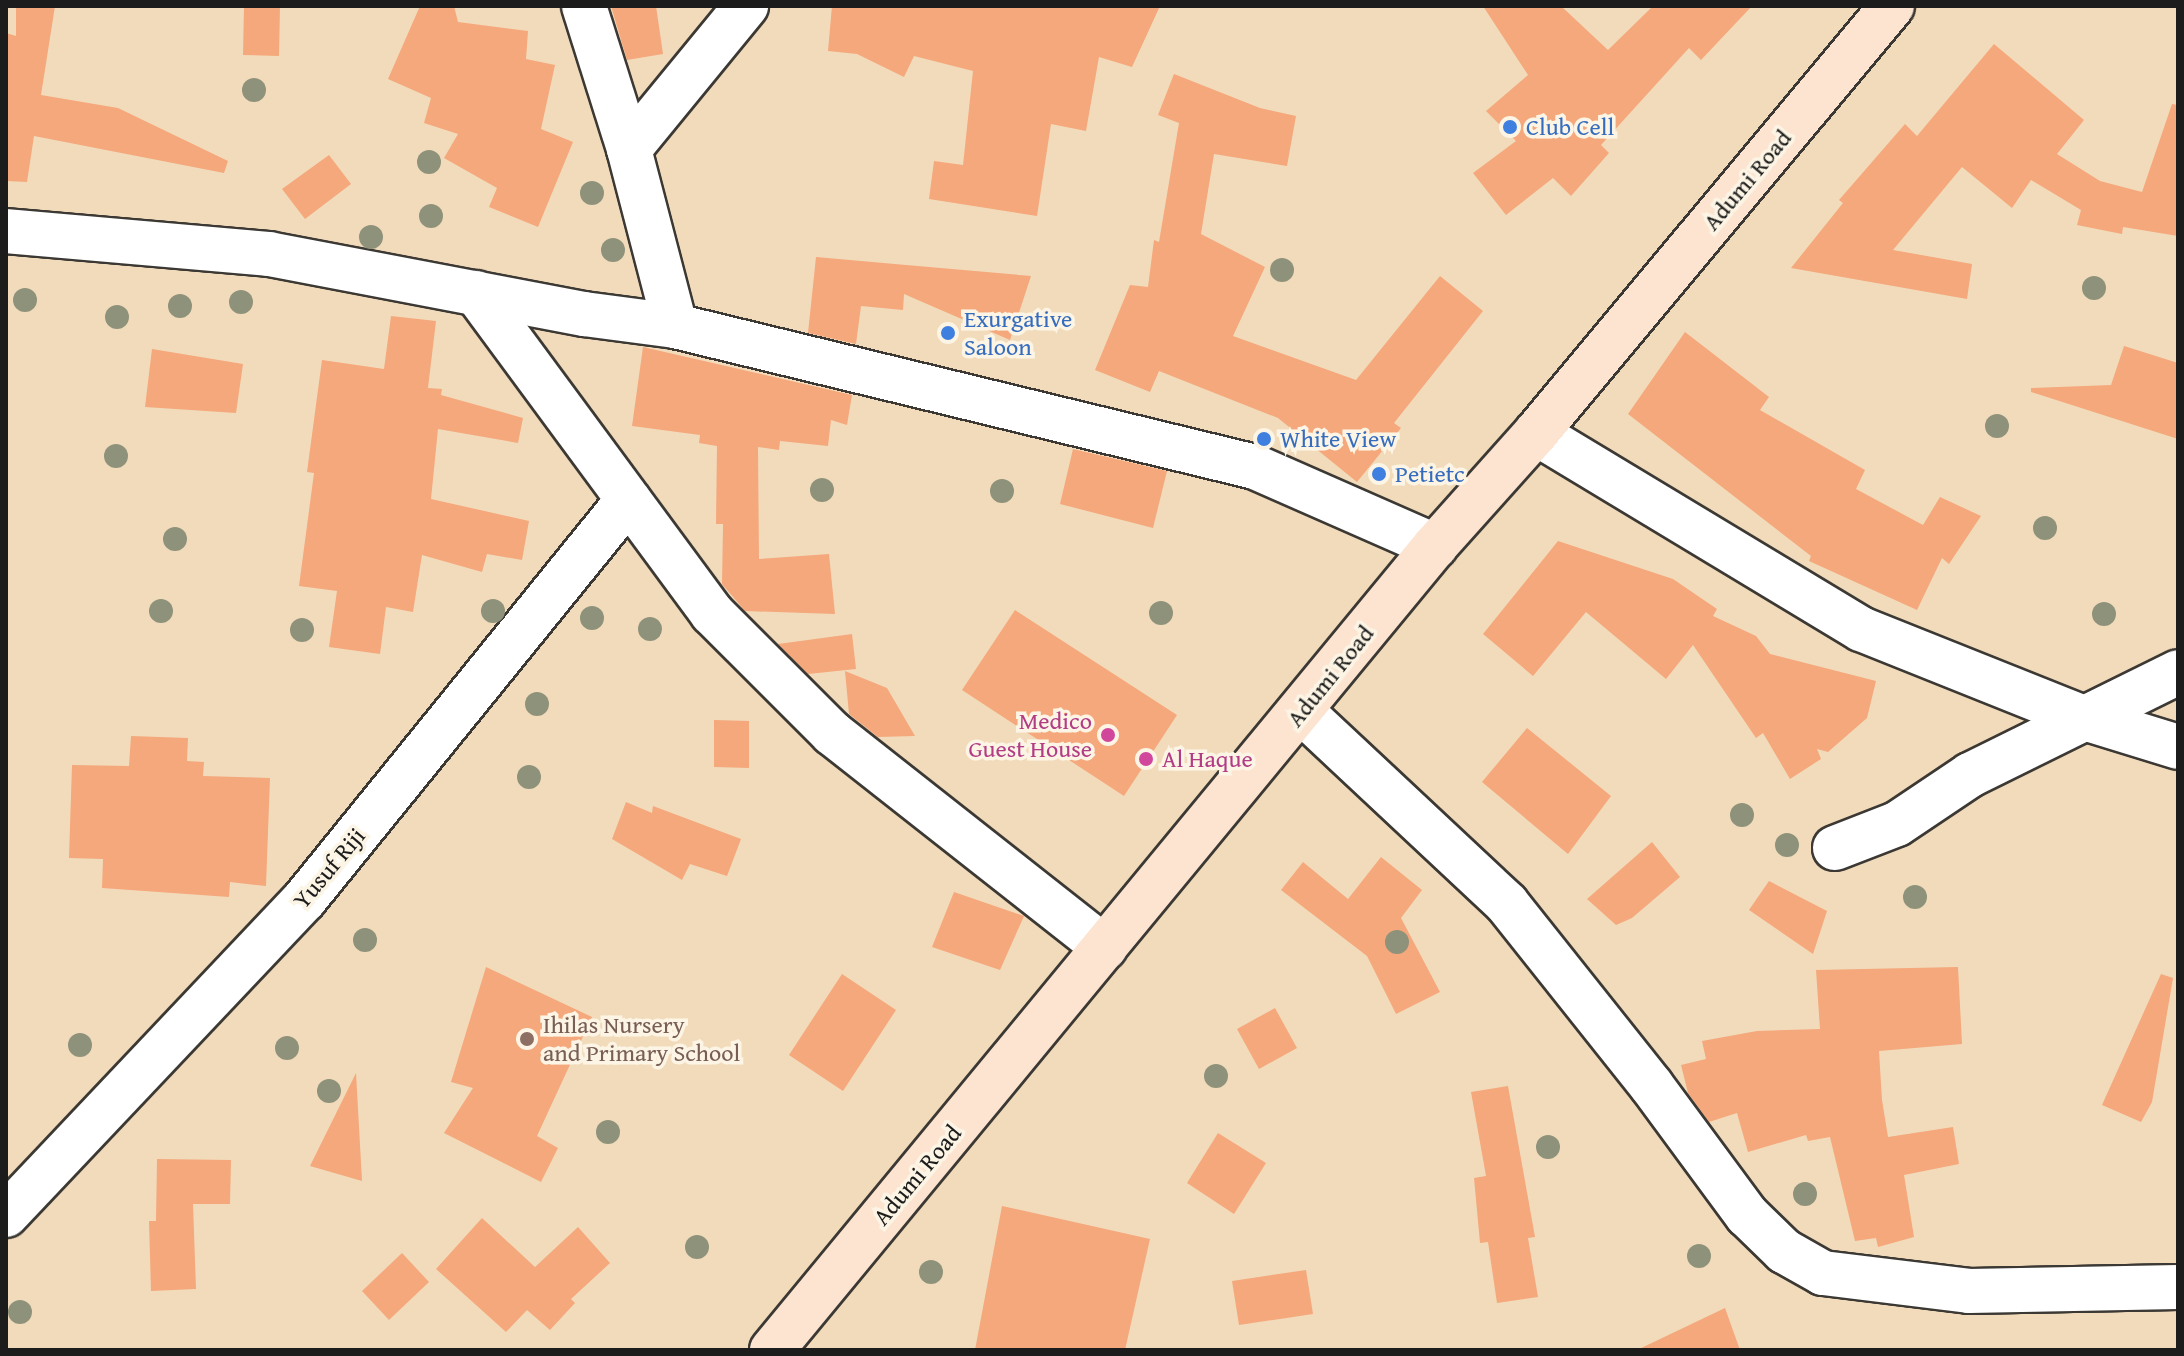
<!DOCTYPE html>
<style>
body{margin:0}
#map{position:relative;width:2184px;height:1356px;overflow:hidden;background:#f2dbbb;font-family:"Gentium Book Plus",serif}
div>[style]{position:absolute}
.building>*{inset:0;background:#f4a87c}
.roads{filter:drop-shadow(2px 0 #3c3934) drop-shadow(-2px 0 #3c3934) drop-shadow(0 2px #3c3934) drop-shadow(0 -2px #3c3934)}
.minor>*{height:44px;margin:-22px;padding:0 22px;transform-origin:22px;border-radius:22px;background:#fff}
.secondary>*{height:44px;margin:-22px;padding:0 22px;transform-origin:22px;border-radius:22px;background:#fde4d1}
.trees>*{width:24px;height:24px;margin:-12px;border-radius:50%;background:#8e927a}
.dots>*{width:22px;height:22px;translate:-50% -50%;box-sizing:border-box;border:4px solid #fcf5e5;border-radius:50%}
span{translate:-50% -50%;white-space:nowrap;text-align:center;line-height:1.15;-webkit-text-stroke:7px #fcf5e5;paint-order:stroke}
.shop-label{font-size:24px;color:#366cbe}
.left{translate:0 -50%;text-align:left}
.street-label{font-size:24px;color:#1c1c1c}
.hotel-label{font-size:24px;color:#b23c85}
.right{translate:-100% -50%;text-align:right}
.education-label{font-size:24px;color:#785e54}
.frame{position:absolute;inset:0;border:8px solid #1c1c1c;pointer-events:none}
</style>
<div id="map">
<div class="building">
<i style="clip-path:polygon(16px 6px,55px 6px,41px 95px,118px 108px,228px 161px,224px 173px,34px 136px,27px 182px,6px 181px,6px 33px,16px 36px)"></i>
<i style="clip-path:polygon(244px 6px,280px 6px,279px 56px,243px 55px)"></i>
<i style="clip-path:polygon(420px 6px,454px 6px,458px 22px,528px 31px,526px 59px,555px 65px,541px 129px,573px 142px,538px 227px,489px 207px,497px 188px,444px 158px,458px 134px,424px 123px,431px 98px,388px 79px)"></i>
<i style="clip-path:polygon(611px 6px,656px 6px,663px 54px,627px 60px)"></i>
<i style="clip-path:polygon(832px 6px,1160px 6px,1132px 67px,1099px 57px,1086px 131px,1051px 124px,1037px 216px,929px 199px,934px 161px,963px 165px,973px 71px,914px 56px,904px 77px,857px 54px,828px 51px)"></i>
<i style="clip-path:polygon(1483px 6px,1561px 6px,1608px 50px,1653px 6px,1752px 6px,1701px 60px,1689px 48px,1601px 145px,1609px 153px,1571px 196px,1553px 178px,1506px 215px,1473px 173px,1516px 141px,1486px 111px,1528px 75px)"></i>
<i style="clip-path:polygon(1994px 44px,2084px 120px,2057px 154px,2100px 181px,2142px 192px,2172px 104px,2178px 105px,2178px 236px,2123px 227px,2122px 234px,2077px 225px,2081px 210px,2031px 180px,2012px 208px,1962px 167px,1893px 250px,1972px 264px,1967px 299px,1791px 268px,1843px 203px,1839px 200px,1905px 124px,1917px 136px)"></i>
<i style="clip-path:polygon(1174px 74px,1260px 108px,1296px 116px,1287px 166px,1214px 154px,1201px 234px,1265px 267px,1233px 336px,1356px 380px,1440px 276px,1483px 311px,1394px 423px,1401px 428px,1357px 482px,1278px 418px,1159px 371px,1150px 392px,1095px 370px,1130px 285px,1148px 287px,1154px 240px,1159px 242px,1179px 123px,1158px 115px)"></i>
<i style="clip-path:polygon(329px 155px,351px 184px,305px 219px,282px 189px)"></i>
<i style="clip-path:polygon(816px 257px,906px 265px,1031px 276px,1010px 340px,904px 294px,903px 310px,861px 306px,856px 344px,808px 333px)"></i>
<i style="clip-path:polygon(391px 316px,436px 321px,428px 388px,442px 389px,441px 395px,523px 418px,518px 443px,438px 429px,431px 499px,529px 521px,522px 560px,487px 554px,482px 572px,422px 555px,413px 612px,386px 607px,380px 654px,329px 647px,337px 591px,299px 586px,314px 473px,307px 472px,322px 360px,384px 369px)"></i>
<i style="clip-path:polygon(1685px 332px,1769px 397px,1760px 410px,1865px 470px,1856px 489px,1923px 525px,1940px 497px,1981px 516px,1949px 564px,1942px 558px,1917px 610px,1809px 561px,1811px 556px,1628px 414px)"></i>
<i style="clip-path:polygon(2124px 346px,2178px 363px,2178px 439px,2031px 392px,2031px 388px,2111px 385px)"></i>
<i style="clip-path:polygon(643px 347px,852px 395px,847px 425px,831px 420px,828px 446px,780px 441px,779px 450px,758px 447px,759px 559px,829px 554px,835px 614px,745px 611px,722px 584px,723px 524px,716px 524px,717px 446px,699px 443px,700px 435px,632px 426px)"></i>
<i style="clip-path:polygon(152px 349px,243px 364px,236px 413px,145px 407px)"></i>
<i style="clip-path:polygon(1073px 449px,1167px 471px,1153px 528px,1060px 504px)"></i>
<i style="clip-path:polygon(1558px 541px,1673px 579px,1717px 609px,1713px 616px,1756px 636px,1770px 654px,1876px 681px,1867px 718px,1828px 752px,1817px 749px,1821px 759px,1790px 779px,1763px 733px,1756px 738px,1693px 645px,1666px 679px,1586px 612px,1533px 676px,1483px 634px)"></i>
<i style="clip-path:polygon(1015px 610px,1177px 715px,1124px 796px,962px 690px)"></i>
<i style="clip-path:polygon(852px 634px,856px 669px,808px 674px,778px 644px)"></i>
<i style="clip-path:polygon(845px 671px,887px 688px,915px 736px,878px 737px,849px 714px)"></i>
<i style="clip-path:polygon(714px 720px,749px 721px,749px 768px,714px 767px)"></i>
<i style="clip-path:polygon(1527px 728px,1611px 796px,1568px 854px,1482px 782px)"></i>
<i style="clip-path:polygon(131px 736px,188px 738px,187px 761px,204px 762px,203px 776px,270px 778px,266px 886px,230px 882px,229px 897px,102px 888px,103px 859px,69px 858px,72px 765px,129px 766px)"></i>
<i style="clip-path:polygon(626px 802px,652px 813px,653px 806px,741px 839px,727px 876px,690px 864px,682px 880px,612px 839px)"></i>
<i style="clip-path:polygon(1652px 842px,1680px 877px,1632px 918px,1616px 925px,1587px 899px)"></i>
<i style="clip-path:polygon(1381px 857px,1422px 890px,1401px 918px,1440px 992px,1396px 1014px,1367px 956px,1281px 890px,1303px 862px,1348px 899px)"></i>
<i style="clip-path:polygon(1769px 881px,1827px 911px,1813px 954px,1749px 910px)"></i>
<i style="clip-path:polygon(954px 892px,1024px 916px,1000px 970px,932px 947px)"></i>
<i style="clip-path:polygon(486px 967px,592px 1017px,537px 1136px,558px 1148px,541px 1182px,444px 1133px,473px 1088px,451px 1082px)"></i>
<i style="clip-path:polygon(1958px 967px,1962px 1044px,1879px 1051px,1882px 1100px,1888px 1137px,1953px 1127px,1959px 1164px,1904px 1175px,1914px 1237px,1878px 1247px,1876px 1238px,1855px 1241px,1830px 1137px,1808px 1141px,1806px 1135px,1748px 1152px,1737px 1113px,1709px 1122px,1688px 1093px,1681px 1065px,1706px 1059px,1702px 1041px,1757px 1031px,1820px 1029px,1816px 970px)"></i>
<i style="clip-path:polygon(842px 974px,896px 1010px,843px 1091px,789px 1055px)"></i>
<i style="clip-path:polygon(2161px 974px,2173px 978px,2152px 1102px,2141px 1122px,2102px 1105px)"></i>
<i style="clip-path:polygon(1275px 1008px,1297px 1048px,1259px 1069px,1237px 1029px)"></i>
<i style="clip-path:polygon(356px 1073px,362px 1181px,310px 1166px)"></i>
<i style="clip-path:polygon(1508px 1086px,1535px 1237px,1528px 1238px,1538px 1297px,1497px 1303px,1488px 1242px,1480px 1243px,1474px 1178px,1486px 1176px,1471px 1092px)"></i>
<i style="clip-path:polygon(1218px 1133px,1266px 1163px,1234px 1214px,1187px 1183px)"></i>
<i style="clip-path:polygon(157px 1159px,231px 1160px,230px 1204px,193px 1204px,196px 1289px,151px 1291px,149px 1221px,156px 1221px)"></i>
<i style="clip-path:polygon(1002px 1206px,1150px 1239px,1125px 1350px,975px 1350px)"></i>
<i style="clip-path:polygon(482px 1218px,535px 1267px,578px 1227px,610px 1263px,571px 1299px,575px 1303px,550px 1330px,527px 1310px,506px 1332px,436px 1269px)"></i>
<i style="clip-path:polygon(402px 1253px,429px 1282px,389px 1320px,362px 1291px)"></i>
<i style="clip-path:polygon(1306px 1270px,1313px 1314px,1239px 1325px,1232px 1281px)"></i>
<i style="clip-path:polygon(1725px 1308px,1740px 1350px,1637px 1350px)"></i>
</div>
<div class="roads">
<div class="minor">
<i style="left:584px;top:6px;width:150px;rotate:72.5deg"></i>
<i style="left:629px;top:149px;width:183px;rotate:75.4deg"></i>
<i style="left:629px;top:149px;width:185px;rotate:-50.7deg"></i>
<i style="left:6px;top:231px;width:264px;rotate:5deg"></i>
<i style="left:269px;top:254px;width:321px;rotate:10.8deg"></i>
<i style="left:584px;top:314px;width:92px;rotate:7.5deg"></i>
<i style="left:675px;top:326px;width:597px;rotate:13.66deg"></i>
<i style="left:1255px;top:467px;width:197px;rotate:23.7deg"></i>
<i style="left:476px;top:293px;width:398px;rotate:53.6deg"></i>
<i style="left:712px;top:613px;width:170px;rotate:45deg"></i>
<i style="left:832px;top:733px;width:347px;rotate:38.2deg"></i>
<i style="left:1536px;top:433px;width:380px;rotate:31.1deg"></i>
<i style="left:1861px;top:629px;width:240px;rotate:21.8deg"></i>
<i style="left:2084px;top:718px;width:98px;rotate:17.1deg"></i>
<i style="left:1301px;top:711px;width:282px;rotate:43.1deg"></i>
<i style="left:1507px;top:904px;width:231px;rotate:51.5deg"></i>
<i style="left:1651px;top:1085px;width:162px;rotate:53.6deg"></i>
<i style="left:1747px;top:1215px;width:52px;rotate:44.2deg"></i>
<i style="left:1784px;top:1251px;width:45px;rotate:29.4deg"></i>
<i style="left:1823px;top:1273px;width:147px;rotate:7deg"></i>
<i style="left:1969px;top:1291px;width:209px;rotate:-1.1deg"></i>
<i style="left:1835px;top:848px;width:66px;rotate:-21.2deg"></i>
<i style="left:1897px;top:824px;width:88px;rotate:-33.9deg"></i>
<i style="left:1970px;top:775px;width:232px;rotate:-26.3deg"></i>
<i style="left:6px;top:1215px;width:434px;rotate:-46.6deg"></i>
<i style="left:304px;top:900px;width:515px;rotate:-50.99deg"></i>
</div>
<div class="secondary">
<i style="left:772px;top:1350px;width:1042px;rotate:-50.49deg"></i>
<i style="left:1435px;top:546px;width:152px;rotate:-48.2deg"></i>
<i style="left:1536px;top:433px;width:556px;rotate:-50.18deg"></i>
</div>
</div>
<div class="trees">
<i style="left:254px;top:90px"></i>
<i style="left:429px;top:162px"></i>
<i style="left:592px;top:193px"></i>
<i style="left:431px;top:216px"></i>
<i style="left:371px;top:237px"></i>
<i style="left:613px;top:250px"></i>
<i style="left:1282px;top:270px"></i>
<i style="left:2094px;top:288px"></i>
<i style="left:25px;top:300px"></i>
<i style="left:241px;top:302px"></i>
<i style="left:180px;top:306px"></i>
<i style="left:117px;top:317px"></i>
<i style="left:1997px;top:426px"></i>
<i style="left:116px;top:456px"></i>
<i style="left:822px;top:490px"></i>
<i style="left:1002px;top:491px"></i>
<i style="left:2045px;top:528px"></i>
<i style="left:175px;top:539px"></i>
<i style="left:161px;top:611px"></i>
<i style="left:493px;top:611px"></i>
<i style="left:1161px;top:613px"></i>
<i style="left:2104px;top:614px"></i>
<i style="left:592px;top:618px"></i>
<i style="left:650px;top:629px"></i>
<i style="left:302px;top:630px"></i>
<i style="left:537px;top:704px"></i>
<i style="left:529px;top:777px"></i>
<i style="left:1742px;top:815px"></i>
<i style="left:1787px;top:845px"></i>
<i style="left:1915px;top:897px"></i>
<i style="left:365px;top:940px"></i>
<i style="left:1397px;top:942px"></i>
<i style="left:80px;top:1045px"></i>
<i style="left:287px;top:1048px"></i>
<i style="left:1216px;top:1076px"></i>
<i style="left:329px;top:1091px"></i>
<i style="left:608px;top:1132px"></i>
<i style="left:1548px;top:1147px"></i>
<i style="left:1805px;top:1194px"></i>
<i style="left:697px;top:1247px"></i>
<i style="left:1699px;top:1256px"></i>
<i style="left:931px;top:1272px"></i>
<i style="left:20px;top:1312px"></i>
</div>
<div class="dots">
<i style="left:1510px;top:127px;background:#3f7fe0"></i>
<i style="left:948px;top:333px;background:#3f7fe0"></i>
<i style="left:1264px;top:439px;background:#3f7fe0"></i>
<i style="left:1379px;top:474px;background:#3f7fe0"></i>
<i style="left:1108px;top:735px;background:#d1479c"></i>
<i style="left:1146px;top:759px;background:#d1479c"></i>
<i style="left:527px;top:1039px;background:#8d6e63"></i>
</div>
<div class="shop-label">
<span class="left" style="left:1526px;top:127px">Club Cell</span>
<span class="left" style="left:964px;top:333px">Exurgative<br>Saloon</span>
<span class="left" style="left:1280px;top:439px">White View</span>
<span class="left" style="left:1395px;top:474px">Petietc</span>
</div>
<div class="street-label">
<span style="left:1747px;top:180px;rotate:-50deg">Adumi Road</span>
<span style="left:1330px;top:676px;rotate:-51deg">Adumi Road</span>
<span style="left:329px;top:868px;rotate:-50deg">Yusuf Riji</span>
<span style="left:917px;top:1175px;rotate:-50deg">Adumi Road</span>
</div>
<div class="hotel-label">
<span class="right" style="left:1092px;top:735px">Medico<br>Guest House</span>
<span class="left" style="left:1162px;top:759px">Al Haque</span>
</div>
<div class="education-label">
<span class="left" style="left:543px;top:1039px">Ihilas Nursery<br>and Primary School</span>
</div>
<div class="frame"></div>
</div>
